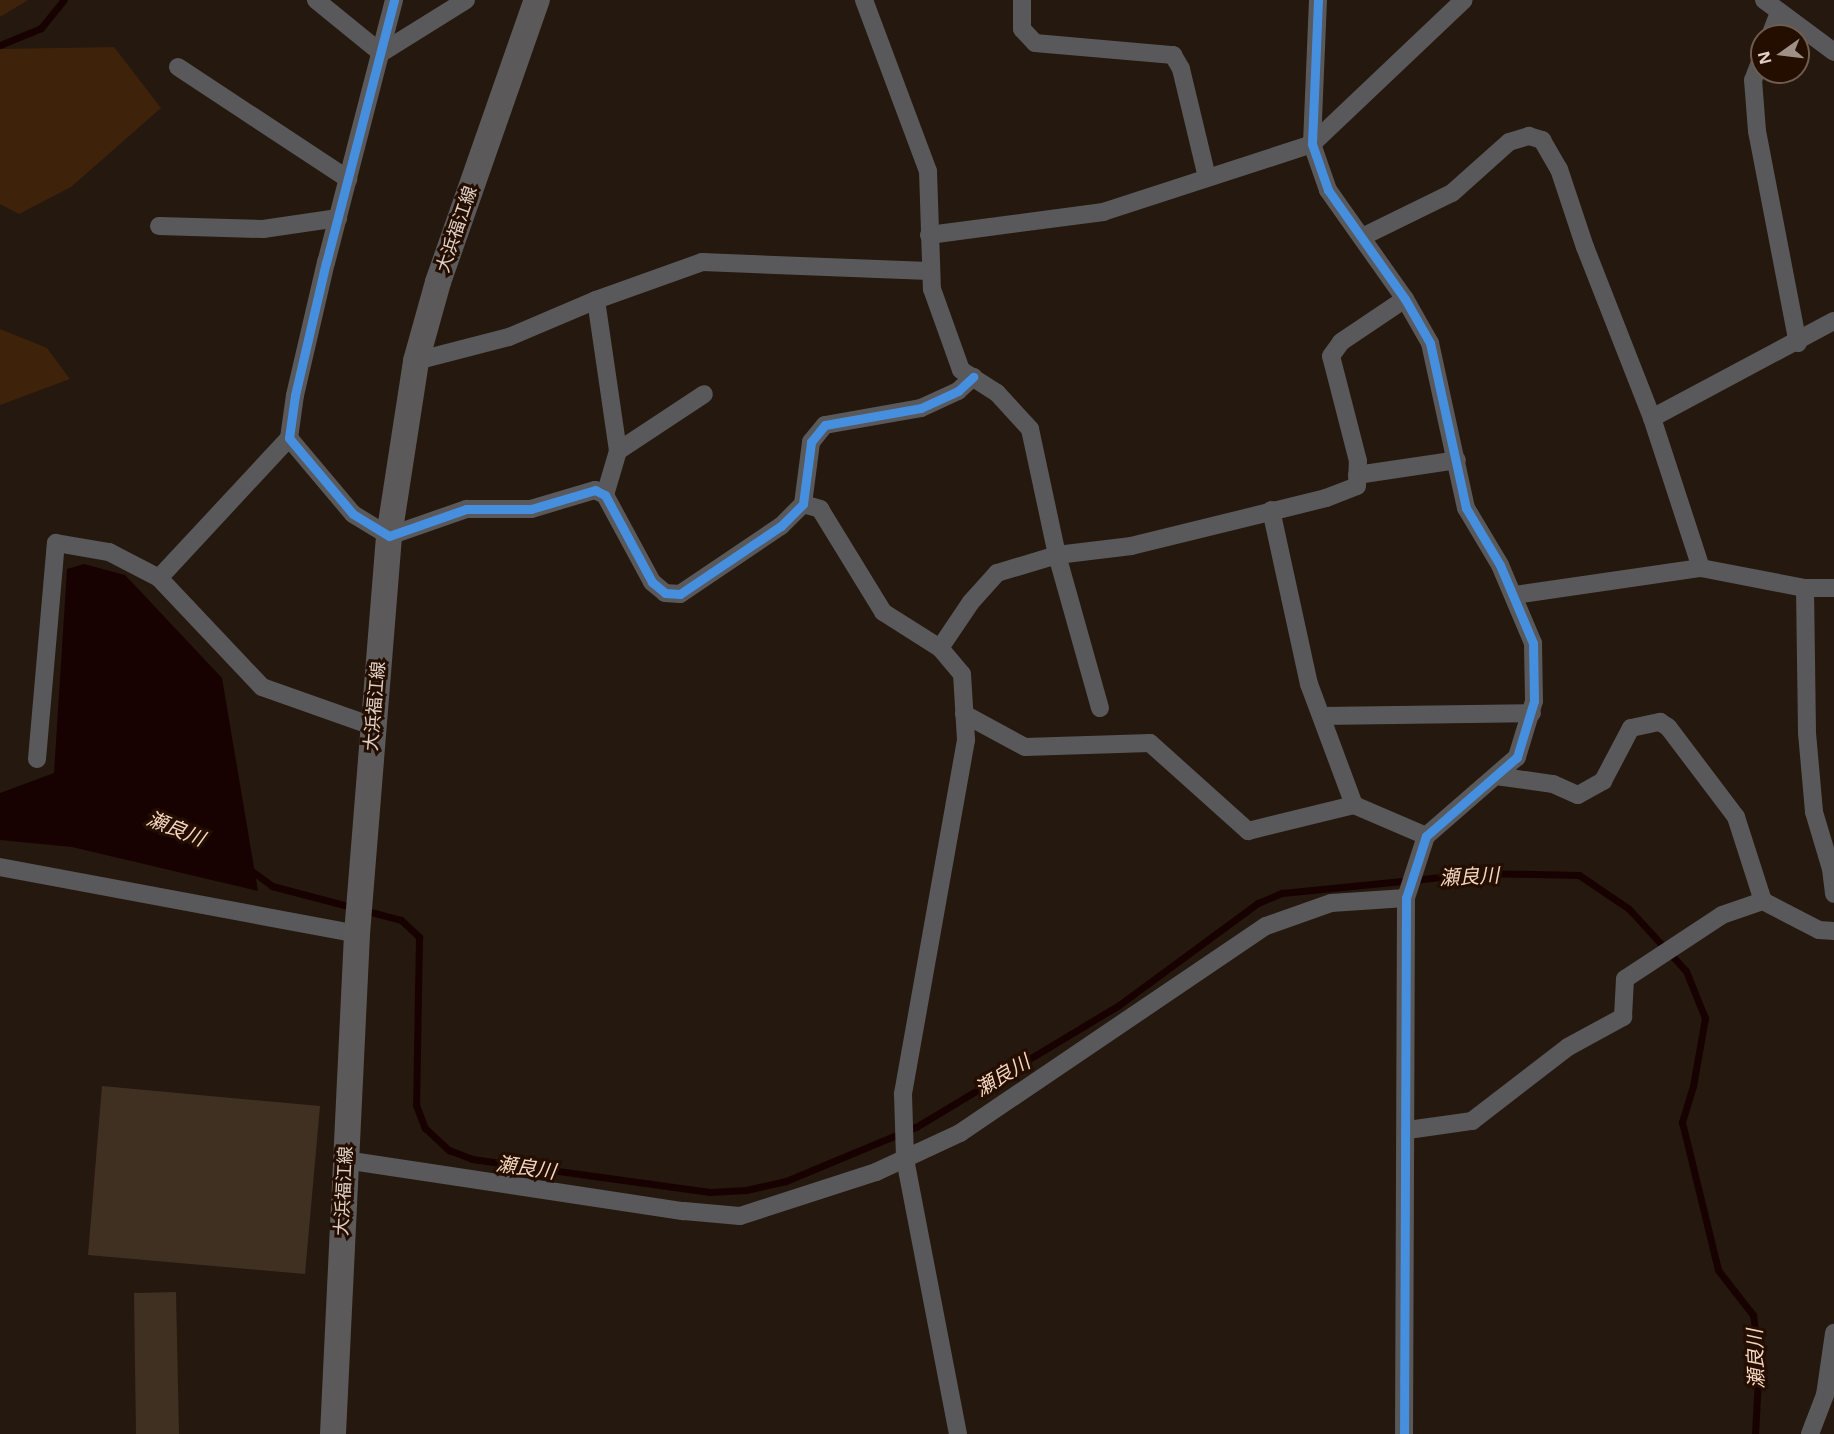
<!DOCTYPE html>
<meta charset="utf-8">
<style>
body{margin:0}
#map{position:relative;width:1834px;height:1434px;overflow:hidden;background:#25180e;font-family:"Open Sans","Noto Sans JP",sans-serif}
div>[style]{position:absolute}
.green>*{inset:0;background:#3e2209}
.water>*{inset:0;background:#180201}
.stream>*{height:7px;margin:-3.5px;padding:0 3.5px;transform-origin:3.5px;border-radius:3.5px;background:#180201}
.building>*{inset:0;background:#3f3022}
.minor>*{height:18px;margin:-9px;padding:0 9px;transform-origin:9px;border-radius:9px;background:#59585a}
.secondary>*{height:26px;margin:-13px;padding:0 13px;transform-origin:13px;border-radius:13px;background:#5c595a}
.cycleway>*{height:9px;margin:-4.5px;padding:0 4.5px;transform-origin:4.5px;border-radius:4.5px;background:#468fdf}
span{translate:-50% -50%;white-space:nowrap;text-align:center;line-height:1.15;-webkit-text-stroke:6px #230e00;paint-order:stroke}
.street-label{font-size:18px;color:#e1d1c6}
.water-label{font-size:20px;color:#f7d6bf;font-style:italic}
.north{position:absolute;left:1750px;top:24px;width:60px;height:60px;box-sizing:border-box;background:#230e00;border:2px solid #6f5c4f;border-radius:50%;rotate:256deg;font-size:16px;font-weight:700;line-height:24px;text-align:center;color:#e1d1c6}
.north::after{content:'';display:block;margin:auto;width:21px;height:27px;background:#9f9086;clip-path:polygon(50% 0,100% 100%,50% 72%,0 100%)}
</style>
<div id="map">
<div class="green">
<i style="clip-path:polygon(0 0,28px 0,0 17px)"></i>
<i style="clip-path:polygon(114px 47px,161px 108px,71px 187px,19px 214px,0 204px,0 49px)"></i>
<i style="clip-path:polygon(0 329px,47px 348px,70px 379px,0 405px)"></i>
</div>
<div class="water">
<i style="clip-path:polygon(84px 564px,125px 575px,222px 678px,258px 891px,72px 847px,0 840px,0 793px,54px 773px,67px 569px)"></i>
</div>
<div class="stream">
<i style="left:0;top:45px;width:44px;rotate:-22.5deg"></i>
<i style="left:41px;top:28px;width:36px;rotate:-51deg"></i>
<i style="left:249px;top:869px;width:29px;rotate:36deg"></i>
<i style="left:272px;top:886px;width:133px;rotate:14.8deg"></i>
<i style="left:401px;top:920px;width:25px;rotate:43deg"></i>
<i style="left:419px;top:937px;width:168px;rotate:91deg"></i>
<i style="left:416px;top:1105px;width:25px;rotate:69deg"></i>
<i style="left:425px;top:1128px;width:33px;rotate:43deg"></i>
<i style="left:449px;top:1150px;width:25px;rotate:21deg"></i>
<i style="left:472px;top:1159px;width:240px;rotate:7.9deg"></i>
<i style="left:710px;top:1192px;width:36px;rotate:-3deg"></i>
<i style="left:746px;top:1190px;width:41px;rotate:-12.7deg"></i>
<i style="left:786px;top:1181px;width:141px;rotate:-22.6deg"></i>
<i style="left:916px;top:1127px;width:237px;rotate:-31deg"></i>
<i style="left:1119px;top:1005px;width:172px;rotate:-36.3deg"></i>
<i style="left:1258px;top:903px;width:26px;rotate:-23deg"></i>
<i style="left:1282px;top:893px;width:201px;rotate:-5.7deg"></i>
<i style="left:1482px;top:873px;width:97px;rotate:1.2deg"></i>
<i style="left:1579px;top:875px;width:60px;rotate:34.2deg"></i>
<i style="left:1629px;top:909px;width:84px;rotate:47.4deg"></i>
<i style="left:1686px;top:971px;width:51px;rotate:68deg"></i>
<i style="left:1705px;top:1018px;width:69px;rotate:100deg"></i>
<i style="left:1693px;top:1086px;width:38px;rotate:107deg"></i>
<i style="left:1682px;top:1122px;width:152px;rotate:76.3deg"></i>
<i style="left:1718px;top:1270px;width:57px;rotate:52.1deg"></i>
<i style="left:1753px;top:1315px;width:45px;rotate:82.4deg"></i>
<i style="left:1759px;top:1360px;width:74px;rotate:93.1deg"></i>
</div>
<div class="building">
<i style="clip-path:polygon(102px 1086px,320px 1106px,305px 1274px,88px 1255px)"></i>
<i style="clip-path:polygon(176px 1292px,179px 1434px,136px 1434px,134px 1293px)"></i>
</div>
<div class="minor">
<i style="left:316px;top:0;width:84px;rotate:39.2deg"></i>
<i style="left:381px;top:53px;width:100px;rotate:-31.9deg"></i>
<i style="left:394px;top:0;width:271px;rotate:104.5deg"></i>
<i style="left:326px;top:262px;width:137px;rotate:103.1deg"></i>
<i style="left:295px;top:395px;width:43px;rotate:97.9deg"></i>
<i style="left:289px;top:438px;width:99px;rotate:49.9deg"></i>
<i style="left:353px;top:514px;width:42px;rotate:31.4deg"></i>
<i style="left:389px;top:536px;width:82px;rotate:-19.3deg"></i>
<i style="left:466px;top:509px;width:65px"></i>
<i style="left:531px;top:509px;width:67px;rotate:-16.5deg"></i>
<i style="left:595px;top:490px;width:11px;rotate:27deg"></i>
<i style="left:605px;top:495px;width:99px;rotate:61.6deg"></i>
<i style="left:652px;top:582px;width:17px;rotate:40deg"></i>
<i style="left:665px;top:593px;width:15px;rotate:4deg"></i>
<i style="left:680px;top:594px;width:122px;rotate:-34deg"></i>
<i style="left:781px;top:526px;width:31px;rotate:-45deg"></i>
<i style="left:803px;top:504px;width:63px;rotate:-82.6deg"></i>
<i style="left:811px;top:442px;width:22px;rotate:-51deg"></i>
<i style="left:825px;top:425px;width:97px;rotate:-10deg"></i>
<i style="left:921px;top:408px;width:41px;rotate:-24.7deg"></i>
<i style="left:958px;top:391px;width:21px;rotate:-43deg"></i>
<i style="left:864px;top:0;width:183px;rotate:69.5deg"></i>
<i style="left:928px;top:171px;width:118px;rotate:88.1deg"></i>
<i style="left:932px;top:289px;width:86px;rotate:70.3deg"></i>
<i style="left:961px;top:370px;width:43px;rotate:32.6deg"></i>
<i style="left:997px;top:393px;width:49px;rotate:47.5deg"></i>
<i style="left:1030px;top:429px;width:129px;rotate:77.9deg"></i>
<i style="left:1057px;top:555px;width:159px;rotate:74.3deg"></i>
<i style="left:1022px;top:0;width:29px;rotate:90deg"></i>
<i style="left:1022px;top:29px;width:19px;rotate:47deg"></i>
<i style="left:1035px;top:43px;width:139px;rotate:5deg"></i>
<i style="left:1173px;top:55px;width:16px;rotate:60deg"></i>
<i style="left:1181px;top:69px;width:111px;rotate:76.5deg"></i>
<i style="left:1318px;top:0;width:144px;rotate:92.4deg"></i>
<i style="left:1312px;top:144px;width:49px;rotate:70.8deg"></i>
<i style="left:1328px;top:190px;width:133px;rotate:54.8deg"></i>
<i style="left:1405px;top:299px;width:51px;rotate:60.4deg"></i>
<i style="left:1430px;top:343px;width:169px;rotate:77.7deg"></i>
<i style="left:1466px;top:508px;width:66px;rotate:59.2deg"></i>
<i style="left:1500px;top:565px;width:85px;rotate:67.1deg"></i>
<i style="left:1533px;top:643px;width:58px;rotate:89deg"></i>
<i style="left:1534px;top:701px;width:59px;rotate:106.9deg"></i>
<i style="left:1517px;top:757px;width:121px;rotate:139deg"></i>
<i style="left:1426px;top:836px;width:65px;rotate:107.9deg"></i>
<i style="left:1406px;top:898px;width:536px;rotate:90.21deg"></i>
<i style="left:1764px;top:0;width:87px;rotate:36.6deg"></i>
<i style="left:1770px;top:36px;width:26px;rotate:-69deg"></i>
<i style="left:1762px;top:57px;width:25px;rotate:111deg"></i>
<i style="left:1753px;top:80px;width:51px;rotate:85.5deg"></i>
<i style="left:1757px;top:131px;width:216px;rotate:79.1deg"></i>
<i style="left:178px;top:67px;width:204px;rotate:33.4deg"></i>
<i style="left:159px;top:226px;width:104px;rotate:1.7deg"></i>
<i style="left:263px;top:229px;width:76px;rotate:-8.3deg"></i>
<i style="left:929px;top:235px;width:176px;rotate:-7.5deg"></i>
<i style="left:1103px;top:212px;width:220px;rotate:-18deg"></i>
<i style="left:1312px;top:144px;width:209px;rotate:-43.5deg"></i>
<i style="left:1362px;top:237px;width:100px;rotate:-26.1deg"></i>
<i style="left:1452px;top:193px;width:76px;rotate:-41.8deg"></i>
<i style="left:1509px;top:142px;width:21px;rotate:-17deg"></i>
<i style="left:1529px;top:136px;width:14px;rotate:17deg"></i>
<i style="left:1542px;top:140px;width:34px;rotate:60deg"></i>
<i style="left:1559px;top:169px;width:82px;rotate:71.6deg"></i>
<i style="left:1585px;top:247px;width:184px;rotate:68.6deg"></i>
<i style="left:1652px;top:418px;width:158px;rotate:71.9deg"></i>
<i style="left:596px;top:300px;width:153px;rotate:81.7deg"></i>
<i style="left:618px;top:451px;width:46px;rotate:106.5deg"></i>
<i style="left:416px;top:361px;width:96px;rotate:-14.5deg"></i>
<i style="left:509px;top:337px;width:95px;rotate:-23deg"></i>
<i style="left:596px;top:300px;width:113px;rotate:-19.7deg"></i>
<i style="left:702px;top:262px;width:227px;rotate:2.3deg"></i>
<i style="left:1652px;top:418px;width:206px;rotate:-28.1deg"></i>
<i style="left:618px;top:451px;width:103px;rotate:-33.5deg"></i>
<i style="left:1357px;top:475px;width:101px;rotate:-8.5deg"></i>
<i style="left:803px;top:504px;width:18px;rotate:16deg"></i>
<i style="left:820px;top:509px;width:121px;rotate:58.5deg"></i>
<i style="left:883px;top:612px;width:67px;rotate:32.3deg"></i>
<i style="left:940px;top:648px;width:34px;rotate:50deg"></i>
<i style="left:962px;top:674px;width:66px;rotate:86.5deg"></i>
<i style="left:966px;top:740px;width:360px;rotate:100.1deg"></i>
<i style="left:903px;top:1094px;width:65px;rotate:88.2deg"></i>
<i style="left:905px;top:1159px;width:280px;rotate:79.1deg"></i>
<i style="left:1271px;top:510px;width:178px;rotate:77.7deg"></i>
<i style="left:1309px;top:684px;width:129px;rotate:69.6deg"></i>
<i style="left:159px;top:578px;width:191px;rotate:-47.1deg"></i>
<i style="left:1805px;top:588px;width:145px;rotate:89.2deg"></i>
<i style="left:1807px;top:733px;width:79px;rotate:84.9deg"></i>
<i style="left:1814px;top:812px;width:59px;rotate:73.4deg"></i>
<i style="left:1831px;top:869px;width:25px;rotate:83deg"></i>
<i style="left:1515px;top:595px;width:188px;rotate:-8.3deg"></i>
<i style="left:1701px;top:568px;width:106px;rotate:10.9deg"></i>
<i style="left:1805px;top:588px;width:29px"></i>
<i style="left:940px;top:648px;width:55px;rotate:-56deg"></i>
<i style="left:971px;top:602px;width:39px;rotate:-48deg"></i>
<i style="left:997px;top:573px;width:63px;rotate:-16.7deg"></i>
<i style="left:1057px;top:555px;width:75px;rotate:-6.9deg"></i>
<i style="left:1131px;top:546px;width:201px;rotate:-13.8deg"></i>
<i style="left:1326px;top:498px;width:33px;rotate:-21deg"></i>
<i style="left:1357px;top:486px;width:25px;rotate:-88deg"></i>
<i style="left:1358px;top:461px;width:108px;rotate:-104.4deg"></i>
<i style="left:1331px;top:356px;width:17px;rotate:-54deg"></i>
<i style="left:1341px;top:342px;width:77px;rotate:-33.9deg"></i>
<i style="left:964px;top:714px;width:69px;rotate:28.4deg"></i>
<i style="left:1025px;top:747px;width:125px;rotate:-1.8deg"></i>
<i style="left:1150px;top:743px;width:132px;rotate:41.9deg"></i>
<i style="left:1248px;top:831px;width:109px;rotate:-13.8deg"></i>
<i style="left:1354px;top:805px;width:78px;rotate:23.3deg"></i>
<i style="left:1322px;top:716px;width:210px;rotate:-0.8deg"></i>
<i style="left:37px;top:759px;width:217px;rotate:-85deg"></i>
<i style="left:56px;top:543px;width:54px;rotate:9.6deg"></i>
<i style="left:109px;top:552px;width:56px;rotate:27.5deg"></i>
<i style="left:159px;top:578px;width:150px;rotate:46.6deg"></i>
<i style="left:262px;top:687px;width:117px;rotate:19.5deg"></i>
<i style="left:1496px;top:776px;width:58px;rotate:8deg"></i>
<i style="left:1553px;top:784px;width:27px;rotate:24deg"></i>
<i style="left:1578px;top:795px;width:29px;rotate:-29deg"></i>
<i style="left:1603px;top:781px;width:60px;rotate:-62.2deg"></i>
<i style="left:1631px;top:728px;width:30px;rotate:-12deg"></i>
<i style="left:1660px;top:722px;width:9px;rotate:32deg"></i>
<i style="left:1668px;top:727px;width:113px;rotate:52.9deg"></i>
<i style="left:1736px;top:817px;width:88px;rotate:72.2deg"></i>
<i style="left:1763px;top:901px;width:63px;rotate:27.4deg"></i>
<i style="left:1819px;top:930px;width:15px;rotate:4deg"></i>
<i style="left:0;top:867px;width:363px;rotate:10.6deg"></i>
<i style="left:1408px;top:1130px;width:65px;rotate:-8deg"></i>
<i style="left:1472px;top:1121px;width:121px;rotate:-37.6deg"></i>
<i style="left:1568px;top:1047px;width:63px;rotate:-28.6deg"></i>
<i style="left:1623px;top:1017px;width:38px;rotate:-87deg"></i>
<i style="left:1625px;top:979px;width:116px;rotate:-33.4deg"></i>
<i style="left:1722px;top:915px;width:43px;rotate:-18.9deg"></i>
<i style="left:345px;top:1160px;width:343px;rotate:8.6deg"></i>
<i style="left:684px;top:1211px;width:56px;rotate:5.1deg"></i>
<i style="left:740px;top:1216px;width:143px;rotate:-17.9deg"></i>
<i style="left:876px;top:1172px;width:93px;rotate:-24.9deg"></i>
<i style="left:960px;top:1133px;width:369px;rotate:-34.1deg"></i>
<i style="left:1266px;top:926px;width:69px;rotate:-19.5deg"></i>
<i style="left:1331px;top:903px;width:75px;rotate:-3.8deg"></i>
<i style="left:1810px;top:1434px;width:42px;rotate:-69deg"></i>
<i style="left:1825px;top:1395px;width:63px;rotate:-81.7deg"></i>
</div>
<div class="secondary">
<i style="left:333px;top:1434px;width:501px;rotate:-87.25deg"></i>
<i style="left:357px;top:934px;width:399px;rotate:-85.4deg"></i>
<i style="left:389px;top:536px;width:177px;rotate:-81.2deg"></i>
<i style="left:416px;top:361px;width:82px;rotate:-74.4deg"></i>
<i style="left:438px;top:282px;width:299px;rotate:-70.7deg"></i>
</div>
<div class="cycleway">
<i style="left:394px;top:0;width:271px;rotate:104.5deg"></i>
<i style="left:326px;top:262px;width:137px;rotate:103.1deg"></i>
<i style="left:295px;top:395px;width:43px;rotate:97.9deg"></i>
<i style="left:289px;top:438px;width:99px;rotate:49.9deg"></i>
<i style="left:353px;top:514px;width:42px;rotate:31.4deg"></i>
<i style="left:389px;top:536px;width:82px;rotate:-19.3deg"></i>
<i style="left:466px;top:509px;width:65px"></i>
<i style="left:531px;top:509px;width:67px;rotate:-16.5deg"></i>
<i style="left:595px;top:490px;width:11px;rotate:27deg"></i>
<i style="left:605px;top:495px;width:99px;rotate:61.6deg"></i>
<i style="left:652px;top:582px;width:17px;rotate:40deg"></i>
<i style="left:665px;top:593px;width:15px;rotate:4deg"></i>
<i style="left:680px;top:594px;width:122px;rotate:-34deg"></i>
<i style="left:781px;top:526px;width:31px;rotate:-45deg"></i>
<i style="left:803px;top:504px;width:63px;rotate:-82.6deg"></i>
<i style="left:811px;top:442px;width:22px;rotate:-51deg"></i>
<i style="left:825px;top:425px;width:97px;rotate:-10deg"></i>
<i style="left:921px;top:408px;width:41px;rotate:-24.7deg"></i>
<i style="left:958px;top:391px;width:21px;rotate:-43deg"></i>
<i style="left:1318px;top:0;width:144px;rotate:92.4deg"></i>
<i style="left:1312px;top:144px;width:49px;rotate:70.8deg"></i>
<i style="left:1328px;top:190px;width:133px;rotate:54.8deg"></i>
<i style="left:1405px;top:299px;width:51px;rotate:60.4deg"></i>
<i style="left:1430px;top:343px;width:169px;rotate:77.7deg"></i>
<i style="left:1466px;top:508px;width:66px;rotate:59.2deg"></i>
<i style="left:1500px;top:565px;width:85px;rotate:67.1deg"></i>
<i style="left:1533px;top:643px;width:58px;rotate:89deg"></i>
<i style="left:1534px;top:701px;width:59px;rotate:106.9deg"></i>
<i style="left:1517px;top:757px;width:121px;rotate:139deg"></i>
<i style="left:1426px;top:836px;width:65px;rotate:107.9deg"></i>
<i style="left:1406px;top:898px;width:536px;rotate:90.21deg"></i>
</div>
<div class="street-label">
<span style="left:456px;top:229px;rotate:-71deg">大浜福江線</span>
<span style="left:374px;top:706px;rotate:-85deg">大浜福江線</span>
<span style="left:343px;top:1191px;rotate:-87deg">大浜福江線</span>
</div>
<div class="water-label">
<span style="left:176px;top:828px;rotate:22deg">瀬良川</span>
<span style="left:1469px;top:876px;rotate:-3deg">瀬良川</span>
<span style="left:1002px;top:1075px;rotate:-31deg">瀬良川</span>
<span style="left:526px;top:1167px;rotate:8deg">瀬良川</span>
<span style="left:1755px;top:1359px;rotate:-92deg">瀬良川</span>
</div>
<div class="north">N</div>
</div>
